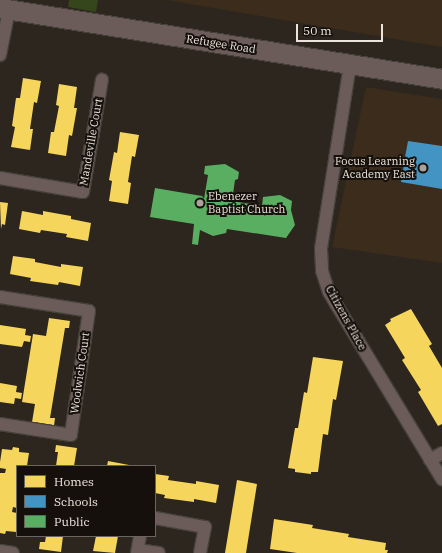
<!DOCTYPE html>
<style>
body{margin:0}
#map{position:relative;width:442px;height:553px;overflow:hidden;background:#2c261f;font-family:"IBM Plex Serif",serif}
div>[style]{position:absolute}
.built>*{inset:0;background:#3b2c1c}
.green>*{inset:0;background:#35451c}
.homes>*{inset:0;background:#f6d55c}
.schools>*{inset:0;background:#4393c3}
.public>*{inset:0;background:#5aae61}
.roads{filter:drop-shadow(1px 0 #46413a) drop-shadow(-1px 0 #46413a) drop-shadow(0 1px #46413a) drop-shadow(0 -1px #46413a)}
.street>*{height:12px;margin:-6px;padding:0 6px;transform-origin:6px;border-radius:6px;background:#6b5c5a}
.primary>*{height:19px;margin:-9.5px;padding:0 9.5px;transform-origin:9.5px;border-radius:9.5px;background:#6c5c59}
.dots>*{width:11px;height:11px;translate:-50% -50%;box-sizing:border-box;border:2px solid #15100b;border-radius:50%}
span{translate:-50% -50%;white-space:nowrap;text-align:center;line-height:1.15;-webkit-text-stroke:4px #15100b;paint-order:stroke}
.street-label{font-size:11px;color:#ece4dc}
.poi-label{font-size:11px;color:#ece4dc}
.right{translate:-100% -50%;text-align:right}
.left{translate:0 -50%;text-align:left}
.legend{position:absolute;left:16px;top:465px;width:140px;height:72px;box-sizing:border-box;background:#15100b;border:1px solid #6b655f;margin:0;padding:5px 7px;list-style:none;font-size:12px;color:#ece4dc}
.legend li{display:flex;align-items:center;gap:8px;height:20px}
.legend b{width:20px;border:1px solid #6b655f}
.scale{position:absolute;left:296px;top:24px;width:87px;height:18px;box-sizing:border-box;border:2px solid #ece4dc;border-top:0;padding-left:5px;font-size:12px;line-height:14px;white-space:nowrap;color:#ece4dc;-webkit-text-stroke:3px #15100b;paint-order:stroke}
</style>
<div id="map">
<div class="built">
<i style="clip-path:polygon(166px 0,442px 0,442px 47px)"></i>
<i style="clip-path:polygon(366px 87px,442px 99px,442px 263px,332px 247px)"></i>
</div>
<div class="green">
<i style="clip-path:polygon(69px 0,98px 0,96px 12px,68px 7px)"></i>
</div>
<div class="homes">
<i style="clip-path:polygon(23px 78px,41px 81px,37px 103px,34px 102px,30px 129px,33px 129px,30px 150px,11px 147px,15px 127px,12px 126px,16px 98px,20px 98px)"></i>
<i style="clip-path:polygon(59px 84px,77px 87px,74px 108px,77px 108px,72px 136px,69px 135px,66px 156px,48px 153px,51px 132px,54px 132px,59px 106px,56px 105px)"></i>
<i style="clip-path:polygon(120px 132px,139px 135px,135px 157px,132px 156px,128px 182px,131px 183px,128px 204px,109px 201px,112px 181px,109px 180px,114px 152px,117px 153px)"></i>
<i style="clip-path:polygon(0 202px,8px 203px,5px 225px,2px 224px,1px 229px)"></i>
<i style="clip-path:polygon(22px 211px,43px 215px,43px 211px,71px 216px,71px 219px,91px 223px,88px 241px,66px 237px,67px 234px,41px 230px,40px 233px,19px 229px)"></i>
<i style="clip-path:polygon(13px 256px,35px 259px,35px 262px,61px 267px,61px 264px,83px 267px,80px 286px,59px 282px,58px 285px,30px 281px,31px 278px,10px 274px)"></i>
<i style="clip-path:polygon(411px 309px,432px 344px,429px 346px,442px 368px,442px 424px,438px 426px,418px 392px,421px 390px,402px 360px,405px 358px,385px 325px,391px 321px,390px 319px)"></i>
<i style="clip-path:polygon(49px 318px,70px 321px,69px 328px,65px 328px,50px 418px,55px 418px,54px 426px,32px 422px,35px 404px,22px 402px,33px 334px,46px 336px)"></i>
<i style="clip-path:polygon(0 325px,26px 329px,25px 335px,31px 336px,30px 342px,24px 341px,22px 347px,0 344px)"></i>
<i style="clip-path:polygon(313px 357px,343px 361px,336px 400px,333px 399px,328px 435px,323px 434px,318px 472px,311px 472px,311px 474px,295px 472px,295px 469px,288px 468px,295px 428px,298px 428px,304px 392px,307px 393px)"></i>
<i style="clip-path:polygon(0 383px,17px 386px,16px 392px,22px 393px,21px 399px,15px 398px,14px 404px,0 402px)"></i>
<i style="clip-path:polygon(56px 445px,77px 448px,74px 466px,56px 466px,58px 452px,55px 452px)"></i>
<i style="clip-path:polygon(13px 447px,19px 448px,19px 452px,29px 453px,27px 466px,17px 466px,17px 508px,13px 507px,12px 512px,17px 513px,16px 532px,6px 531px,5px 534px,0 533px,0 473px,5px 473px,6px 469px,0 468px,0 462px,2px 449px,12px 450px)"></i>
<i style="clip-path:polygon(108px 461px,129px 465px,129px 466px,107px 466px)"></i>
<i style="clip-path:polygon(155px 474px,169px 476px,168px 480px,196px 484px,196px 481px,219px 485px,216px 503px,194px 499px,194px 502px,164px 498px,165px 495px,155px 493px)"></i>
<i style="clip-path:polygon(237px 480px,257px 484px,246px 553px,225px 553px)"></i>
<i style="clip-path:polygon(274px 519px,313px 525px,312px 528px,349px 534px,348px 537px,386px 543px,385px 550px,388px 550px,387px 553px,297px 553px,270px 549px)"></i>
<i style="clip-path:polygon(46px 536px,63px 536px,61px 552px,39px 549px,40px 542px,45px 542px)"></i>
<i style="clip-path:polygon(96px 536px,118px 536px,115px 553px,93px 551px)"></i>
</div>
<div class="schools">
<i style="clip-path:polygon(408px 141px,442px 146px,442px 189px,401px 182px,404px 165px,402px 164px,403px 157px,405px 157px)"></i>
</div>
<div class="public">
<i style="clip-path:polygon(225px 164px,239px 172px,238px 179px,235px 180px,232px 201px,262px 206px,263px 197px,280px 195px,292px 201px,291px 210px,295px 225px,286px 238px,227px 229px,226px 233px,213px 236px,200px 230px,198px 245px,192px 244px,194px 224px,150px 217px,155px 188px,202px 196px,204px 199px,208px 175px,204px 174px,205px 166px)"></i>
</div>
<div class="roads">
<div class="street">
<i style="left:0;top:55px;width:46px;rotate:-78.7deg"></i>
<i style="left:350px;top:65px;width:186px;rotate:99deg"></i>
<i style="left:321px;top:249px;width:22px;rotate:87deg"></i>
<i style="left:322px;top:271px;width:22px;rotate:72deg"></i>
<i style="left:329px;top:292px;width:14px;rotate:60deg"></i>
<i style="left:336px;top:304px;width:205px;rotate:58.8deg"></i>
<i style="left:0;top:178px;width:84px;rotate:9.6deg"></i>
<i style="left:83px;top:192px;width:114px;rotate:-80.4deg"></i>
<i style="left:0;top:297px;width:90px;rotate:8.9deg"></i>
<i style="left:89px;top:311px;width:125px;rotate:98.3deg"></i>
<i style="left:71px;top:435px;width:72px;rotate:-171.2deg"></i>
<i style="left:430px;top:460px;width:14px;rotate:-30deg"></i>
<i style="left:155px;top:518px;width:51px;rotate:10.2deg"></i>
<i style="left:205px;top:527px;width:26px;rotate:101deg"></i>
<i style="left:138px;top:550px;width:21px;rotate:8deg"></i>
<i style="left:0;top:551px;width:13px;rotate:9deg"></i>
<i style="left:137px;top:553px;width:17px;rotate:-80deg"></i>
</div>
<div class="primary">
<i style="left:0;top:8px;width:448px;rotate:9.1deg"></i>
</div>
</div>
<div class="dots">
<i style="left:423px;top:168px;background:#a9a29a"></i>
<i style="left:200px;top:203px;background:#a9a29a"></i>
</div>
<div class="street-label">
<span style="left:221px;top:44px;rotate:9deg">Refugee Road</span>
<span style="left:91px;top:142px;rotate:-80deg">Mandeville Court</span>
<span style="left:346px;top:318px;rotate:61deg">Citizens Place</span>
<span style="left:80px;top:373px;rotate:-82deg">Woolwich Court</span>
</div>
<div class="poi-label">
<span class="right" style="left:415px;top:168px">Focus Learning<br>Academy East</span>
<span class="left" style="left:208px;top:203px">Ebenezer<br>Baptist Church</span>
</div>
<ul class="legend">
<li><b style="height:11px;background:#f6d55c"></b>Homes</li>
<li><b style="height:11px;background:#4393c3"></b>Schools</li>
<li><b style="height:11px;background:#5aae61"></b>Public</li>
</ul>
<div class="scale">50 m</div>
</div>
